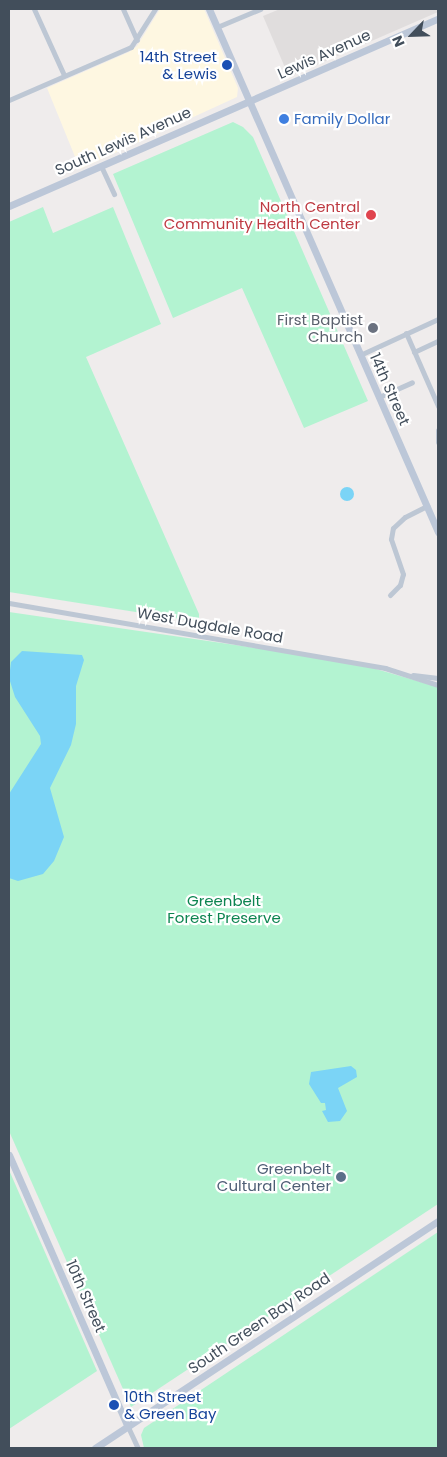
<!DOCTYPE html>
<style>
body{margin:0}
#map{position:relative;width:447px;height:1457px;overflow:hidden;background:#efecec;font-family:Poppins,sans-serif}
div>[style]{position:absolute}
.commercial>*{inset:0;background:#fef7e1}
.education>*{inset:0;background:#e0dddd}
.green>*{inset:0;background:#b3f3d1}
.water>*{inset:0;background:#7bd4f6}
.round{border-radius:50%}
.street>*{height:5px;margin:-2.5px;padding:0 2.5px;transform-origin:2.5px;border-radius:2.5px;background:#bdc7d4}
.secondary>*{height:7px;margin:-3.5px;padding:0 3.5px;transform-origin:3.5px;border-radius:3.5px;background:#bcc7d8}
.dots>*{width:14px;height:14px;translate:-50% -50%;box-sizing:border-box;border:2px solid #fff;border-radius:50%}
span{translate:-50% -50%;white-space:nowrap;text-align:center;line-height:1.15;-webkit-text-stroke:4.5px #fff;paint-order:stroke}
.street-label{font-size:15px;color:#424e5b}
.transit-label{font-size:15px;color:#164399}
.right{translate:-100% -50%;text-align:right}
.left{translate:0 -50%;text-align:left}
.shop-label{font-size:15px;color:#366cbe}
.health-label{font-size:15px;color:#be3a42}
.worship-label{font-size:15px;color:#5b616d}
.park-label{font-size:15px;color:#0c8450}
.service-label{font-size:15px;color:#4e5e75}
.frame{position:absolute;inset:0;border:10px solid #424e5b;pointer-events:none}
.north{position:absolute;left:387px;top:10px;width:50px;height:50px;-webkit-text-stroke:4px #fff;paint-order:stroke;rotate:246deg;font-size:14px;font-weight:700;line-height:20px;text-align:center;color:#424e5b}
.north::after{content:'';display:block;margin:auto;width:18px;height:22px;background:#424e5b;clip-path:polygon(50% 0,100% 100%,50% 72%,0 100%)}
</style>
<div id="map">
<div class="commercial">
<i style="clip-path:polygon(160px 9px,204px 9px,238px 88px,237px 97px,80px 169px,47px 88px,129px 52px,137px 46px)"></i>
</div>
<div class="education">
<i style="clip-path:polygon(280px 9px,438px 9px,438px 12px,289px 77px,263px 16px)"></i>
</div>
<div class="green">
<i style="clip-path:polygon(233px 122px,243px 127px,253px 137px,368px 401px,304px 428px,242px 288px,173px 318px,113px 174px)"></i>
<i style="clip-path:polygon(43px 207px,53px 233px,113px 207px,161px 324px,86px 357px,199px 614px,199px 622px,9px 592px,9px 222px)"></i>
<i style="clip-path:polygon(9px 612px,352px 662px,438px 687px,438px 1204px,131px 1407px,9px 1131px)"></i>
<i style="clip-path:polygon(9px 1170px,97px 1371px,9px 1429px)"></i>
<i style="clip-path:polygon(438px 1232px,438px 1448px,144px 1448px,141px 1435px,144px 1428px)"></i>
</div>
<div class="water">
<i class="round" style="left:340px;top:487px;width:14px;height:14px"></i>
<i style="clip-path:polygon(22px 651px,82px 655px,84px 660px,76px 686px,76px 724px,71px 745px,50px 788px,64px 837px,54px 861px,43px 874px,18px 881px,9px 878px,9px 794px,41px 744px,40px 736px,15px 697px,9px 678px,11px 662px)"></i>
<i style="clip-path:polygon(351px 1066px,356px 1070px,357px 1077px,338px 1088px,347px 1111px,340px 1121px,328px 1122px,322px 1111px,326px 1110px,325px 1103px,321px 1103px,309px 1084px,311px 1072px)"></i>
</div>
<div class="street">
<i style="left:34px;top:9px;width:72px;rotate:65.6deg"></i>
<i style="left:123px;top:9px;width:34px;rotate:66deg"></i>
<i style="left:217px;top:27px;width:47px;rotate:-22.7deg"></i>
<i style="left:9px;top:100px;width:133px;rotate:-23.5deg"></i>
<i style="left:131px;top:47px;width:45px;rotate:-57.7deg"></i>
<i style="left:101px;top:166px;width:31px;rotate:65deg"></i>
<i style="left:406px;top:333px;width:80px;rotate:66.3deg"></i>
<i style="left:414px;top:352px;width:26px;rotate:-25deg"></i>
<i style="left:360px;top:355px;width:86px;rotate:-24.8deg"></i>
<i style="left:379px;top:397px;width:36px;rotate:-24deg"></i>
<i style="left:438px;top:430px;width:12px;rotate:90deg"></i>
<i style="left:390px;top:595px;width:14px;rotate:-45deg"></i>
<i style="left:400px;top:585px;width:11px;rotate:-75deg"></i>
<i style="left:403px;top:574px;width:37px;rotate:-109deg"></i>
<i style="left:391px;top:539px;width:11px;rotate:-80deg"></i>
<i style="left:393px;top:528px;width:16px;rotate:-43deg"></i>
<i style="left:405px;top:517px;width:25px;rotate:-27deg"></i>
<i style="left:9px;top:603px;width:382px;rotate:9.8deg"></i>
<i style="left:385px;top:668px;width:56px;rotate:17.8deg"></i>
<i style="left:413px;top:675px;width:25px;rotate:7deg"></i>
<i style="left:128px;top:1427px;width:23px;rotate:65deg"></i>
</div>
<div class="secondary">
<i style="left:209px;top:9px;width:571px;rotate:66.35deg"></i>
<i style="left:9px;top:206px;width:468px;rotate:-23.6deg"></i>
<i style="left:9px;top:1155px;width:297px;rotate:66.4deg"></i>
<i style="left:95px;top:1448px;width:411px;rotate:-33.5deg"></i>
</div>
<div class="dots">
<i style="left:227px;top:65px;background:#1a4fb4"></i>
<i style="left:284px;top:119px;background:#3f7fe0"></i>
<i style="left:371px;top:215px;background:#e0444e"></i>
<i style="left:373px;top:328px;background:#6b7280"></i>
<i style="left:341px;top:1177px;background:#5c6f8a"></i>
<i style="left:114px;top:1405px;background:#1a4fb4"></i>
</div>
<div class="street-label">
<span style="left:324px;top:54px;rotate:-24deg">Lewis Avenue</span>
<span style="left:123px;top:141px;rotate:-24deg">South Lewis Avenue</span>
<span style="left:390px;top:389px;rotate:66deg">14th Street</span>
<span style="left:210px;top:625px;rotate:10deg">West Dugdale Road</span>
<span style="left:86px;top:1296px;rotate:66deg">10th Street</span>
<span style="left:259px;top:1323px;rotate:-34deg">South Green Bay Road</span>
</div>
<div class="transit-label">
<span class="right" style="left:217px;top:65px">14th Street<br>&amp; Lewis</span>
<span class="left" style="left:124px;top:1405px">10th Street<br>&amp; Green Bay</span>
</div>
<div class="shop-label">
<span class="left" style="left:294px;top:119px">Family Dollar</span>
</div>
<div class="health-label">
<span class="right" style="left:360px;top:215px">North Central<br>Community Health Center</span>
</div>
<div class="worship-label">
<span class="right" style="left:363px;top:328px">First Baptist<br>Church</span>
</div>
<div class="park-label">
<span style="left:224px;top:909px">Greenbelt<br>Forest Preserve</span>
</div>
<div class="service-label">
<span class="right" style="left:331px;top:1177px">Greenbelt<br>Cultural Center</span>
</div>
<div class="frame"></div>
<div class="north">N</div>
</div>
